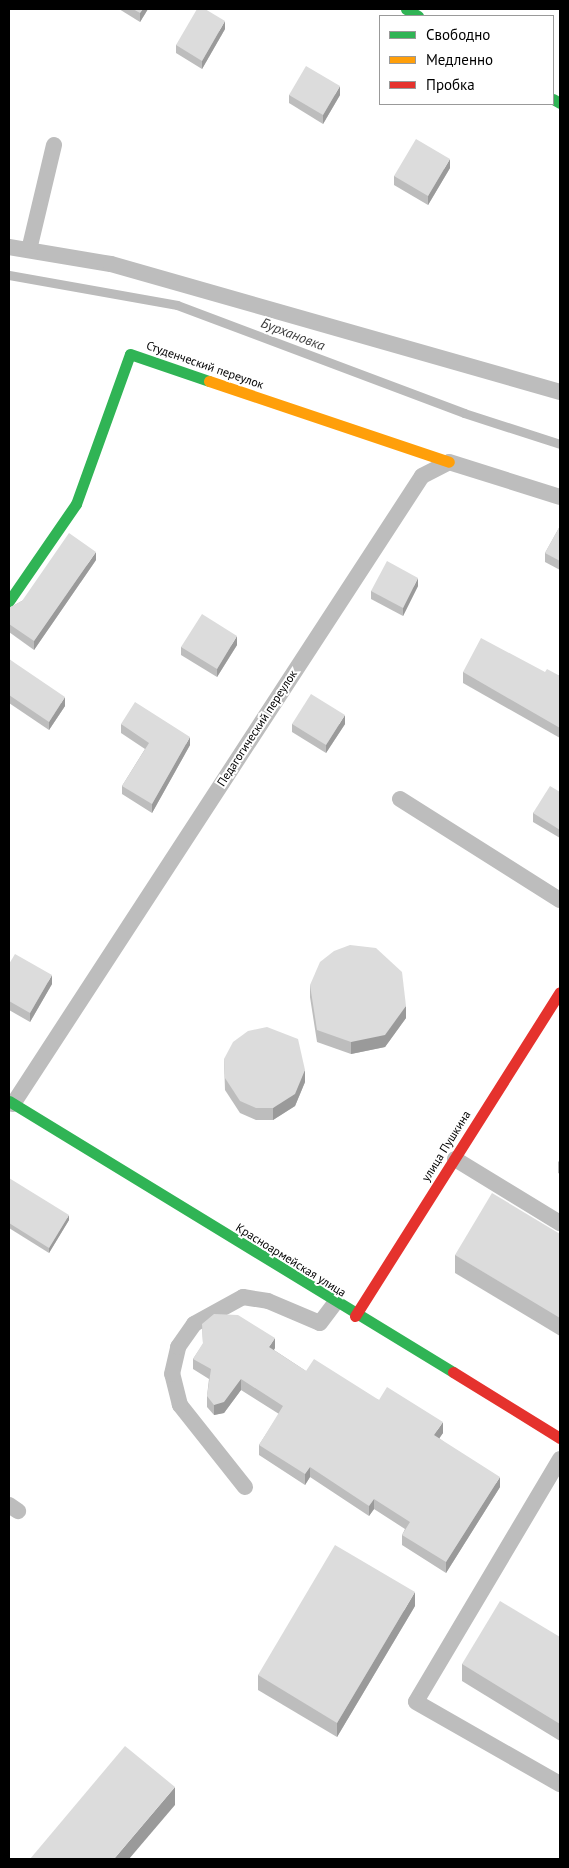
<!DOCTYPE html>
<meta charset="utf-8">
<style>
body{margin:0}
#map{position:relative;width:569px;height:1868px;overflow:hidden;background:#fff;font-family:"PT Sans",sans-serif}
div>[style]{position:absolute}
.stream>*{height:9px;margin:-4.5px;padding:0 4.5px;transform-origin:4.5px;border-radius:4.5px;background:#bbb}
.lane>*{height:16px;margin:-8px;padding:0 8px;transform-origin:8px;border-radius:8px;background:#bdbdbd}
.fast>*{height:11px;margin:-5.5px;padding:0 5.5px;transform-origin:5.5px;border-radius:5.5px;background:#30b455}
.slow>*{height:11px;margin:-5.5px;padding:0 5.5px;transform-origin:5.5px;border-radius:5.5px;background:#ff9f0a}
.jam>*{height:11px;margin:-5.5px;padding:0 5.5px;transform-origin:5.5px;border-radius:5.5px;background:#e5322d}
.wall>*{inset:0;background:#bdbdbd}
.shaded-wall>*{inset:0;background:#9a9a9a}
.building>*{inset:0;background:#dcdcdc}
span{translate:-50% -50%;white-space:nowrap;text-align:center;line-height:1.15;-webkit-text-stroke:4px #fff;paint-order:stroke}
.street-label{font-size:12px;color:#000}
.water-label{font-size:14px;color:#3f3f3f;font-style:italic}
.frame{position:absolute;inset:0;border:10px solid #000;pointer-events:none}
.legend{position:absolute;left:379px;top:15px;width:175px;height:90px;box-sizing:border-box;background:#fff;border:1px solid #999;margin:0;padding:6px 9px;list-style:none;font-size:15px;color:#000}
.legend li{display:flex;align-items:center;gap:10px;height:25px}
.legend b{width:25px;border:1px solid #999}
</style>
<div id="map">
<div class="stream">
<i style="left:9px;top:275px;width:171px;rotate:10.1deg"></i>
<i style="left:177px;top:305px;width:307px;rotate:20.6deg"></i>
<i style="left:464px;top:413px;width:101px;rotate:17.9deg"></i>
</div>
<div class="lane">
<i style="left:9px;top:247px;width:103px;rotate:9.5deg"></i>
<i style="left:111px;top:264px;width:467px;rotate:15.9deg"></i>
<i style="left:29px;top:250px;width:108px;rotate:-76.6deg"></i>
<i style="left:400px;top:799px;width:189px;rotate:32.3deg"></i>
<i style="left:13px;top:1104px;width:749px;rotate:-56.92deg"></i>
<i style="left:422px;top:476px;width:30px;rotate:-27deg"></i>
<i style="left:449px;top:462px;width:116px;rotate:17.5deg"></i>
<i style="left:455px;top:1159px;width:123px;rotate:31.4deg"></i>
<i style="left:560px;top:1459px;width:282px;rotate:120.7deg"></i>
<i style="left:416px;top:1702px;width:166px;rotate:29.7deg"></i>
<i style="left:245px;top:1487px;width:105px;rotate:-128.4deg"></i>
<i style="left:180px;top:1405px;width:32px;rotate:-104deg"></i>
<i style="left:172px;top:1374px;width:28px;rotate:-77deg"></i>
<i style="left:178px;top:1347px;width:28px;rotate:-55deg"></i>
<i style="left:194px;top:1324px;width:56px;rotate:-28.9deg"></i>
<i style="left:243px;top:1297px;width:25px;rotate:9deg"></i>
<i style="left:268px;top:1301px;width:56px;rotate:22.9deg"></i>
<i style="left:320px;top:1323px;width:25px;rotate:-53deg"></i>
<i style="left:9px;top:1505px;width:11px;rotate:34deg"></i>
</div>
<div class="fast">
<i style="left:406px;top:9px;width:14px;rotate:30deg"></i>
<i style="left:553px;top:99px;width:8px;rotate:30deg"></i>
<i style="left:9px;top:601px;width:118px;rotate:-55.4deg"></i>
<i style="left:76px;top:504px;width:159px;rotate:-70.2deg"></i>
<i style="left:130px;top:354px;width:83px;rotate:18.9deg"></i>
<i style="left:9px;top:1101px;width:520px;rotate:31.4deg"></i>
</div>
<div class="slow">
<i style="left:209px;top:381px;width:253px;rotate:18.6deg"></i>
</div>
<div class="jam">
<i style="left:355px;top:1316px;width:383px;rotate:-57.7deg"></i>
<i style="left:453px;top:1372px;width:126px;rotate:31.7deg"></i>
</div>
<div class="wall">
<i style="clip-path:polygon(119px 9px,148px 9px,140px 22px)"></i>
<i style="clip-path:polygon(225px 29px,202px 69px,176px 53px,176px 45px)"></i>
<i style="clip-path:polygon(289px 95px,340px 95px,323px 124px,289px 103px)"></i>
<i style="clip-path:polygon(450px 168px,428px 205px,394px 185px,394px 176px)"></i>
<i style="clip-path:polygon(560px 526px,560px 570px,545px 562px,545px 553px)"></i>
<i style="clip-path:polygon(96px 560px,34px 650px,9px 632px,9px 608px)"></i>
<i style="clip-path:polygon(418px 586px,403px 616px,371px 599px,371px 591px)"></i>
<i style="clip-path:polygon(237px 645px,217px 677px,181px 655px,181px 647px)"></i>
<i style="clip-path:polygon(9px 659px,65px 706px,49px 730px,9px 703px)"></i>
<i style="clip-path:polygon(463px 672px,545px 672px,560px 676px,560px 738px,463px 683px)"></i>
<i style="clip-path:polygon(121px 724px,190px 745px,152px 813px,122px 794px,122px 786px,145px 749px,121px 733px)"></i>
<i style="clip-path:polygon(292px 724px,345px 724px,326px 753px,292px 732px)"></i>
<i style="clip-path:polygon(560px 792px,560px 838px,533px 822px,533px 813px)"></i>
<i style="clip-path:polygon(9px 964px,52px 984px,30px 1022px,9px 1010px)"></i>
<i style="clip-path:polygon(310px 985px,406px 1018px,385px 1047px,351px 1054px,317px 1042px,310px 997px)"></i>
<i style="clip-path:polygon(224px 1059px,305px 1082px,295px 1106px,273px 1120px,256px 1120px,240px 1113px,225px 1090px)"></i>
<i style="clip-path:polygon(560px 1160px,560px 1174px,558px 1173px,558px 1162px)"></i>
<i style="clip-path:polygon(9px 1179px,69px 1220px,49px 1253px,9px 1228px)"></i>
<i style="clip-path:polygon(560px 1234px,560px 1336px,455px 1273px,455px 1255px)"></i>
<i style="clip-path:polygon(202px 1324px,275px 1348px,274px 1350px,306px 1371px,379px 1400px,443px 1433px,439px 1438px,500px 1487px,446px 1573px,402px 1545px,402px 1535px,405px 1529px,374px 1509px,369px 1516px,310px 1477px,305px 1485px,259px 1455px,259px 1445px,279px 1414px,241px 1390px,224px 1413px,214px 1415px,207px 1407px,207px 1396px,209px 1379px,193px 1369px,193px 1359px,203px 1344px)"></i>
<i style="clip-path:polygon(415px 1606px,337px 1737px,258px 1690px,258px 1675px)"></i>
<i style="clip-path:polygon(560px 1637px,560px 1741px,462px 1681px,462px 1664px)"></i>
</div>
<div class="shaded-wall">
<i style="clip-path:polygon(143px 9px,148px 9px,140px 22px,140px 13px)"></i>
<i style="clip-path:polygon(225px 21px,225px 29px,202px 69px,202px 61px)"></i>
<i style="clip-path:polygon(340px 86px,340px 95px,323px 124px,323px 115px)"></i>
<i style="clip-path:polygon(450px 159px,450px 168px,428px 205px,428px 196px)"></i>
<i style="clip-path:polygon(96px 552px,96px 560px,34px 650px,34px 641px)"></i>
<i style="clip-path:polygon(418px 578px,418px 586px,403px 616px,403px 608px)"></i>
<i style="clip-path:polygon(237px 636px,237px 645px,217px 677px,217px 669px)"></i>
<i style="clip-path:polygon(65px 697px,65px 706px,49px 730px,49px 722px)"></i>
<i style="clip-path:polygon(345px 715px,345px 724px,326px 753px,326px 745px)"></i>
<i style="clip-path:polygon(190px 737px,190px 745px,152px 813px,152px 804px)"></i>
<i style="clip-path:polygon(52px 975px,52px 984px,30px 1022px,30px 1013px)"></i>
<i style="clip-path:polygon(406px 1006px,406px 1018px,385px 1047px,351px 1054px,351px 1042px)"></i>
<i style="clip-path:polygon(305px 1070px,305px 1082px,295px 1106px,273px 1120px,273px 1108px)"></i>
<i style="clip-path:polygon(69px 1215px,69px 1220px,49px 1253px,49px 1248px)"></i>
<i style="clip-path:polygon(275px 1338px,275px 1348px,269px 1358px,269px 1347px)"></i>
<i style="clip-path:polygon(241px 1379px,241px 1390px,224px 1413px,214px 1415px,214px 1405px)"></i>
<i style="clip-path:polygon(443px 1422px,443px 1433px,434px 1446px,434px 1435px)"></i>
<i style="clip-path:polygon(310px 1467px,310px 1477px,305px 1485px,305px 1474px)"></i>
<i style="clip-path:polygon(500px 1477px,500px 1487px,446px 1573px,446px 1562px)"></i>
<i style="clip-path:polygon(374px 1499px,374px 1509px,369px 1516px,369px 1506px)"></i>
<i style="clip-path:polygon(415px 1592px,415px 1606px,337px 1737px,337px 1723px)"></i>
<i style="clip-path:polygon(175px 1787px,175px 1805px,129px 1859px,114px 1859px)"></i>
</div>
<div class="building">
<i style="clip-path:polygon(133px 9px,143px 9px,140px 13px)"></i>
<i style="clip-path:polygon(197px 9px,205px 9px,225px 21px,202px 61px,176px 45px)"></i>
<i style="clip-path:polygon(306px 66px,340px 86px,323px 115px,289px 95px)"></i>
<i style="clip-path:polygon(416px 139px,450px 159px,428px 196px,394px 176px)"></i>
<i style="clip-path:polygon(560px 526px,560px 561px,545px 553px)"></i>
<i style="clip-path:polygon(69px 533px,96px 552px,34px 641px,9px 624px,9px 608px,22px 601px)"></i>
<i style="clip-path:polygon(387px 561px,418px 578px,403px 608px,371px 591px)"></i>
<i style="clip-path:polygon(202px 614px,237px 636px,217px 669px,181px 647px)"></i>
<i style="clip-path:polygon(481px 638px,545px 672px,547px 669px,560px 676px,560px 728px,463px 672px)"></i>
<i style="clip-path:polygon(9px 659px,65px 697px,49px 722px,9px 695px)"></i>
<i style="clip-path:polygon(311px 694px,345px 715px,326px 745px,292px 724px)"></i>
<i style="clip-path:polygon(135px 702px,190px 737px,152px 804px,122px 786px,149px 743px,121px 724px)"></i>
<i style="clip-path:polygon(550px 786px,560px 792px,560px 830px,533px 813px)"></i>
<i style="clip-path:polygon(350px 945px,376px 948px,402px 972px,406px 1006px,385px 1035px,351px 1042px,317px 1030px,310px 985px,320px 962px,334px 951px)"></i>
<i style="clip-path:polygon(15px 954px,52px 975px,30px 1013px,9px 1001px,9px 964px)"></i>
<i style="clip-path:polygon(267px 1027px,298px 1039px,305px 1070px,295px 1094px,273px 1108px,256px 1108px,240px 1101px,225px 1078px,224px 1059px,233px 1042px,248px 1031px)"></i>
<i style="clip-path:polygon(9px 1178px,69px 1215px,49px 1248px,9px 1223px)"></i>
<i style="clip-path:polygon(492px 1193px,560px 1234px,560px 1318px,455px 1255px)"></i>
<i style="clip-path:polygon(214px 1314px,238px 1315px,275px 1338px,269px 1347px,306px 1371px,314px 1359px,379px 1400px,387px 1387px,443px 1422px,434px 1435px,500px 1477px,446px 1562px,402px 1535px,410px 1522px,374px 1499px,369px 1506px,310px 1467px,305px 1474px,259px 1445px,283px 1406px,241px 1379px,224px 1402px,214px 1405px,207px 1396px,211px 1369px,193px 1359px,203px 1343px,202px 1324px)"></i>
<i style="clip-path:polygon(335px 1545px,415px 1592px,337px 1723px,258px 1675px)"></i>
<i style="clip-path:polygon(500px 1601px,560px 1637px,560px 1724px,462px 1664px)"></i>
<i style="clip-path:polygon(125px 1746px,175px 1787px,114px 1859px,30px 1859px)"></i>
</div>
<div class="street-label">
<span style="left:205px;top:365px;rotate:19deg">Студенческий переулок</span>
<span style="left:257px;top:728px;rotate:-57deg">Педагогический переулок</span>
<span style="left:446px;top:1146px;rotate:-58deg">улица Пушкина</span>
<span style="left:291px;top:1260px;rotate:32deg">Красноармейская улица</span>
</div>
<div class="water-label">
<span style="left:293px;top:334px;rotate:21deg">Бурхановка</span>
</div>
<div class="frame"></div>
<ul class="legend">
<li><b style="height:6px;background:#30b455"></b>Свободно</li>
<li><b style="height:6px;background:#ff9f0a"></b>Медленно</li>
<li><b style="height:6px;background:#e5322d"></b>Пробка</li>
</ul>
</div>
